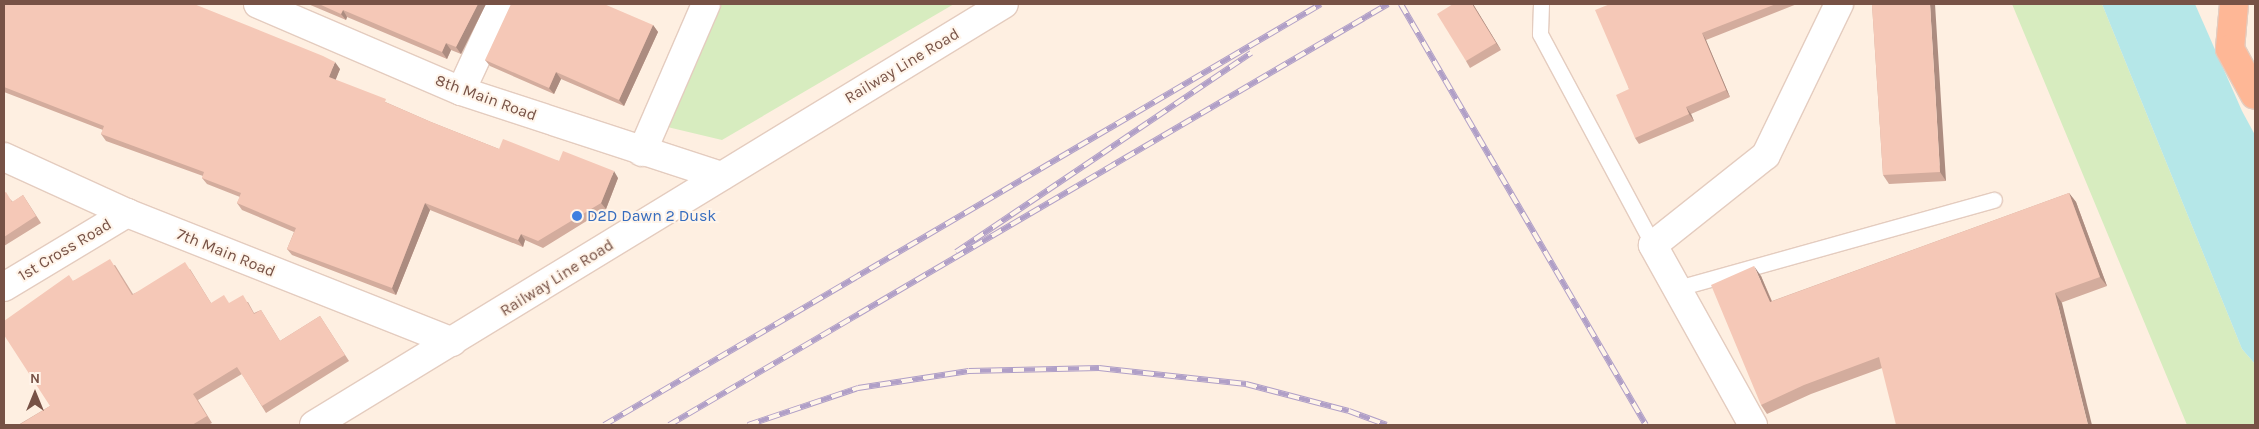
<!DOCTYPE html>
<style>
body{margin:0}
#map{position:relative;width:2259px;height:429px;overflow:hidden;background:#feefe1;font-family:Karla,sans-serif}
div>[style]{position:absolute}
.green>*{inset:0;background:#d7ecbf}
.water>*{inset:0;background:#b5e7e8}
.pier>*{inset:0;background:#feefe1}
.roads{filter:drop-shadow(1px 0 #e4ccbf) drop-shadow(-1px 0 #e4ccbf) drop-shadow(0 1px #e4ccbf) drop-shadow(0 -1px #e4ccbf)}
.service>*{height:15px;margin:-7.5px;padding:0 7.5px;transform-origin:7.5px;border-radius:7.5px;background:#fff}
.minor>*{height:28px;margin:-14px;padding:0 14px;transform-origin:14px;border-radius:14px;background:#fff}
.tertiary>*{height:28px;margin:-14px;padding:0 14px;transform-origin:14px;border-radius:14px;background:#fff}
.secondary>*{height:28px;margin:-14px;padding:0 14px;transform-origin:14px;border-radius:14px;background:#fff}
.trunk>*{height:28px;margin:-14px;padding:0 14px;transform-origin:14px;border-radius:14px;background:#feb796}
.rail>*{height:5.5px;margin-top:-2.75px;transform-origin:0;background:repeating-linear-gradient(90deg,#fff4e9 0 11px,#b09fc7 0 22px);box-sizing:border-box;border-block:1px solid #b09fc7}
.wall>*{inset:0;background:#d3ac9d}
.shaded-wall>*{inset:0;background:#ac8c80}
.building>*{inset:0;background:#f5c8b7}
.dots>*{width:14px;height:14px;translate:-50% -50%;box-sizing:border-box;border:2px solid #fff4e9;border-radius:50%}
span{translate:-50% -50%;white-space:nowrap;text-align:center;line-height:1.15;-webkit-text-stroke:4px #fff4e9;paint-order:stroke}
.street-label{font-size:16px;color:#775246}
.shop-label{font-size:16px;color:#366cbe}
.left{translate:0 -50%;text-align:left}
.frame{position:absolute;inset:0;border:5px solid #775246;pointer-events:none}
.north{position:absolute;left:10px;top:369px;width:50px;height:50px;-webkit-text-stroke:4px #fff4e9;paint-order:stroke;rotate:0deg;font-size:14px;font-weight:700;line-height:20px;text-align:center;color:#775246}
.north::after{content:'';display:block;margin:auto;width:18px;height:22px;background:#775246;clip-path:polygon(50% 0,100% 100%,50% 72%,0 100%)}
</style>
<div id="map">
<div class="green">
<i style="clip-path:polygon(713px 4px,954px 4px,722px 140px,659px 125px)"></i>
<i style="clip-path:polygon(2012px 4px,2102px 4px,2242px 349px,2255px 364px,2255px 425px,2187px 425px)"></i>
</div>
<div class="water">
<i style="clip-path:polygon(2102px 4px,2255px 4px,2255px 364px,2242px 349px)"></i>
</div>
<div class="pier">
<i style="clip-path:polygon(2195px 4px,2255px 4px,2255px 135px,2242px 111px)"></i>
</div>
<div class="roads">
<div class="service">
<i style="left:1541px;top:4px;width:30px;rotate:92deg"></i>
<i style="left:1540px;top:34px;width:239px;rotate:61.8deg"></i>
<i style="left:1678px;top:288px;width:328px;rotate:-15.6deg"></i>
</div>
<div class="minor">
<i style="left:461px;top:91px;width:96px;rotate:-65.3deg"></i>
<i style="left:642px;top:152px;width:161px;rotate:-66.6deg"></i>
<i style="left:4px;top:157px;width:135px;rotate:24.5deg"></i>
<i style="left:127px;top:213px;width:350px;rotate:21.6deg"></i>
<i style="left:4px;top:287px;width:144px;rotate:-31deg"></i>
</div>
<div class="tertiary">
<i style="left:258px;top:4px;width:221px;rotate:23.2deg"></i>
<i style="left:461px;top:91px;width:274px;rotate:18.1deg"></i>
<i style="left:1753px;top:425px;width:206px;rotate:-119.1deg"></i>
<i style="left:1653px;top:245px;width:144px;rotate:-38.5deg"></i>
<i style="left:1766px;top:155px;width:168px;rotate:-64.2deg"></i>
</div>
<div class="secondary">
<i style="left:314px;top:425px;width:808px;rotate:-31.39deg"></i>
</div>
<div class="trunk">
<i style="left:2234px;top:4px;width:45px;rotate:95.1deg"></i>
<i style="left:2230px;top:49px;width:52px;rotate:61.5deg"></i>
</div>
</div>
<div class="rail">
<i style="left:1401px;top:4px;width:487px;rotate:59.8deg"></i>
<i style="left:956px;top:252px;width:356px;rotate:-34deg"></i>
<i style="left:604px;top:425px;width:831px;rotate:-30.42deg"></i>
<i style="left:669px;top:425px;width:833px;rotate:-30.35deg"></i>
<i style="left:748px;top:425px;width:116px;rotate:-18.6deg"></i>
<i style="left:858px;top:388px;width:112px;rotate:-8.7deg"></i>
<i style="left:969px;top:371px;width:130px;rotate:-1.3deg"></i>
<i style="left:1099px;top:368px;width:148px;rotate:6.2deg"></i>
<i style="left:1246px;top:384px;width:106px;rotate:14.7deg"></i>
<i style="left:1349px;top:411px;width:40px;rotate:20.2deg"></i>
</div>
<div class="wall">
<i style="clip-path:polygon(4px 4px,340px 69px,335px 80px,431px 122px,499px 149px,559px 161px,618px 178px,606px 209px,543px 248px,525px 240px,523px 247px,430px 210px,396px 295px,292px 255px,287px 249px,294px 232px,242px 210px,237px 203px,240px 197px,207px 184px,202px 178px,203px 176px,106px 141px,101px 134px,103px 130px,4px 92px)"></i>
<i style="clip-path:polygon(308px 4px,486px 4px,461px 54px,451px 50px,447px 59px,347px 17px,346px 20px)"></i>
<i style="clip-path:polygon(1473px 4px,1501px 50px,1470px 68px,1466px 61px)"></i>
<i style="clip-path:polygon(1610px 4px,1797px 4px,1706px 40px,1730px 97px,1691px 114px,1694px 121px,1639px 144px,1635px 138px,1629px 89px)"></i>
<i style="clip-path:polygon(1872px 4px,1946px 181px,1889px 184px,1883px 175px)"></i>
<i style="clip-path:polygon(653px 25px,658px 32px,624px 106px,561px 79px,554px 94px,490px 66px,485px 60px)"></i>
<i style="clip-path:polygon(4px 193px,13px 202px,23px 195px,41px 223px,4px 246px)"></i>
<i style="clip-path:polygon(2069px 193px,2076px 202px,2107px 286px,1811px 394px,1767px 414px,1761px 405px,1761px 276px,1772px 301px)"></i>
<i style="clip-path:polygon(115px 265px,133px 294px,190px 269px,211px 303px,229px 303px,248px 302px,254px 313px,261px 310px,280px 341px,320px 316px,349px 361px,266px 413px,242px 374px,198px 400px,212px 423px,208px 425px,18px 425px,50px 406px,73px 281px)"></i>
</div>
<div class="shaded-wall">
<i style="clip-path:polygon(478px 4px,486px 4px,461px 54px,456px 47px)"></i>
<i style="clip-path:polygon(1472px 4px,1473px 4px,1501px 50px,1496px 43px)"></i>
<i style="clip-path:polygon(1930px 4px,1935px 4px,1946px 181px,1940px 172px)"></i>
<i style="clip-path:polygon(343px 10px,347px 17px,346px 20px,341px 14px)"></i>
<i style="clip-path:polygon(653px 25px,658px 32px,624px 106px,619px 100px)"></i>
<i style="clip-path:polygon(1702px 33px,1706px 40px,1730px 97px,1726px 90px)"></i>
<i style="clip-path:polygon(446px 43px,451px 50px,447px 59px,442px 52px)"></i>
<i style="clip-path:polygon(335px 62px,340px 69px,334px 84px,329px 77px)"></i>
<i style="clip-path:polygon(556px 72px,561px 79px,554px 94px,549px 88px)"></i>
<i style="clip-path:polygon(1686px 107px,1691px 114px,1694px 121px,1689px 114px)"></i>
<i style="clip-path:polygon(614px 171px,618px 178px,606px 209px,601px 203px)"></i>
<i style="clip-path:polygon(2069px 193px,2076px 202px,2107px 286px,2100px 277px)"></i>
<i style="clip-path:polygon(425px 203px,430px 210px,396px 295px,392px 288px)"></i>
<i style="clip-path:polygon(521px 234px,525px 240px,523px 247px,518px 240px)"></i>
<i style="clip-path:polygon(1754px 266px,1761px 276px,1776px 312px,1770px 302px)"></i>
<i style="clip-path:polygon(2055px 293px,2062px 303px,2092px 425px,2088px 425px)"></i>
</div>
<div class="building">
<i style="clip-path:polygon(4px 4px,194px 4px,323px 56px,335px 62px,329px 77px,386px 99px,385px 102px,431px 122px,499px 149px,503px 139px,559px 161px,563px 151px,614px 171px,601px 203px,538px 241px,521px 234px,518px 240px,425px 203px,392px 288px,287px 249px,296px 228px,237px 203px,241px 193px,202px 178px,204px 172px,101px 134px,104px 126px,4px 87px)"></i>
<i style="clip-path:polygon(319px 4px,478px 4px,456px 47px,446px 43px,442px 52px,343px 10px,341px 14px)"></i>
<i style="clip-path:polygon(511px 4px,604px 4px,653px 25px,619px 100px,556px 72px,549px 88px,485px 60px)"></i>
<i style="clip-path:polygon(1453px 4px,1472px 4px,1496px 43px,1466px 61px,1437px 14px)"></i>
<i style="clip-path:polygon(1610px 4px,1776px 4px,1702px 33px,1726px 90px,1686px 107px,1689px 114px,1635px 138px,1616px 95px,1629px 89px,1595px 10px)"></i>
<i style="clip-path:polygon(1872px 4px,1930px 4px,1940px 172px,1883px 175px)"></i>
<i style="clip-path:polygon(6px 192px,12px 202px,23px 195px,36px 216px,4px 237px,4px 193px)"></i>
<i style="clip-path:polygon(2069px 193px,2100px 277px,2055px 293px,2088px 425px,1896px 425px,1879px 357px,1804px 385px,1761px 405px,1711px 285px,1754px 266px,1770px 302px)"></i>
<i style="clip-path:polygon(110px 259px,132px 295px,185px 262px,211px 303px,224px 295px,229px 303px,243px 295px,254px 314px,261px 310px,280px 341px,320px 316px,345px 355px,262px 406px,237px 367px,193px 394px,207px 416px,192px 425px,19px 425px,50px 406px,4px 335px,4px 321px,69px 275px,73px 281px)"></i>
</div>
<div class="dots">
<i style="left:577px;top:216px;background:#3f7fe0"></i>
</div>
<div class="street-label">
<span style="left:902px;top:66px;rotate:-31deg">Railway Line Road</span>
<span style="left:486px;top:98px;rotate:20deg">8th Main Road</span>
<span style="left:65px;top:250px;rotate:-31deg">1st Cross Road</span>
<span style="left:226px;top:253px;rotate:22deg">7th Main Road</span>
<span style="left:557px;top:278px;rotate:-32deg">Railway Line Road</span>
</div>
<div class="shop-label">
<span class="left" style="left:587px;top:216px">D2D Dawn 2 Dusk</span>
</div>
<div class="frame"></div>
<div class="north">N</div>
</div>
